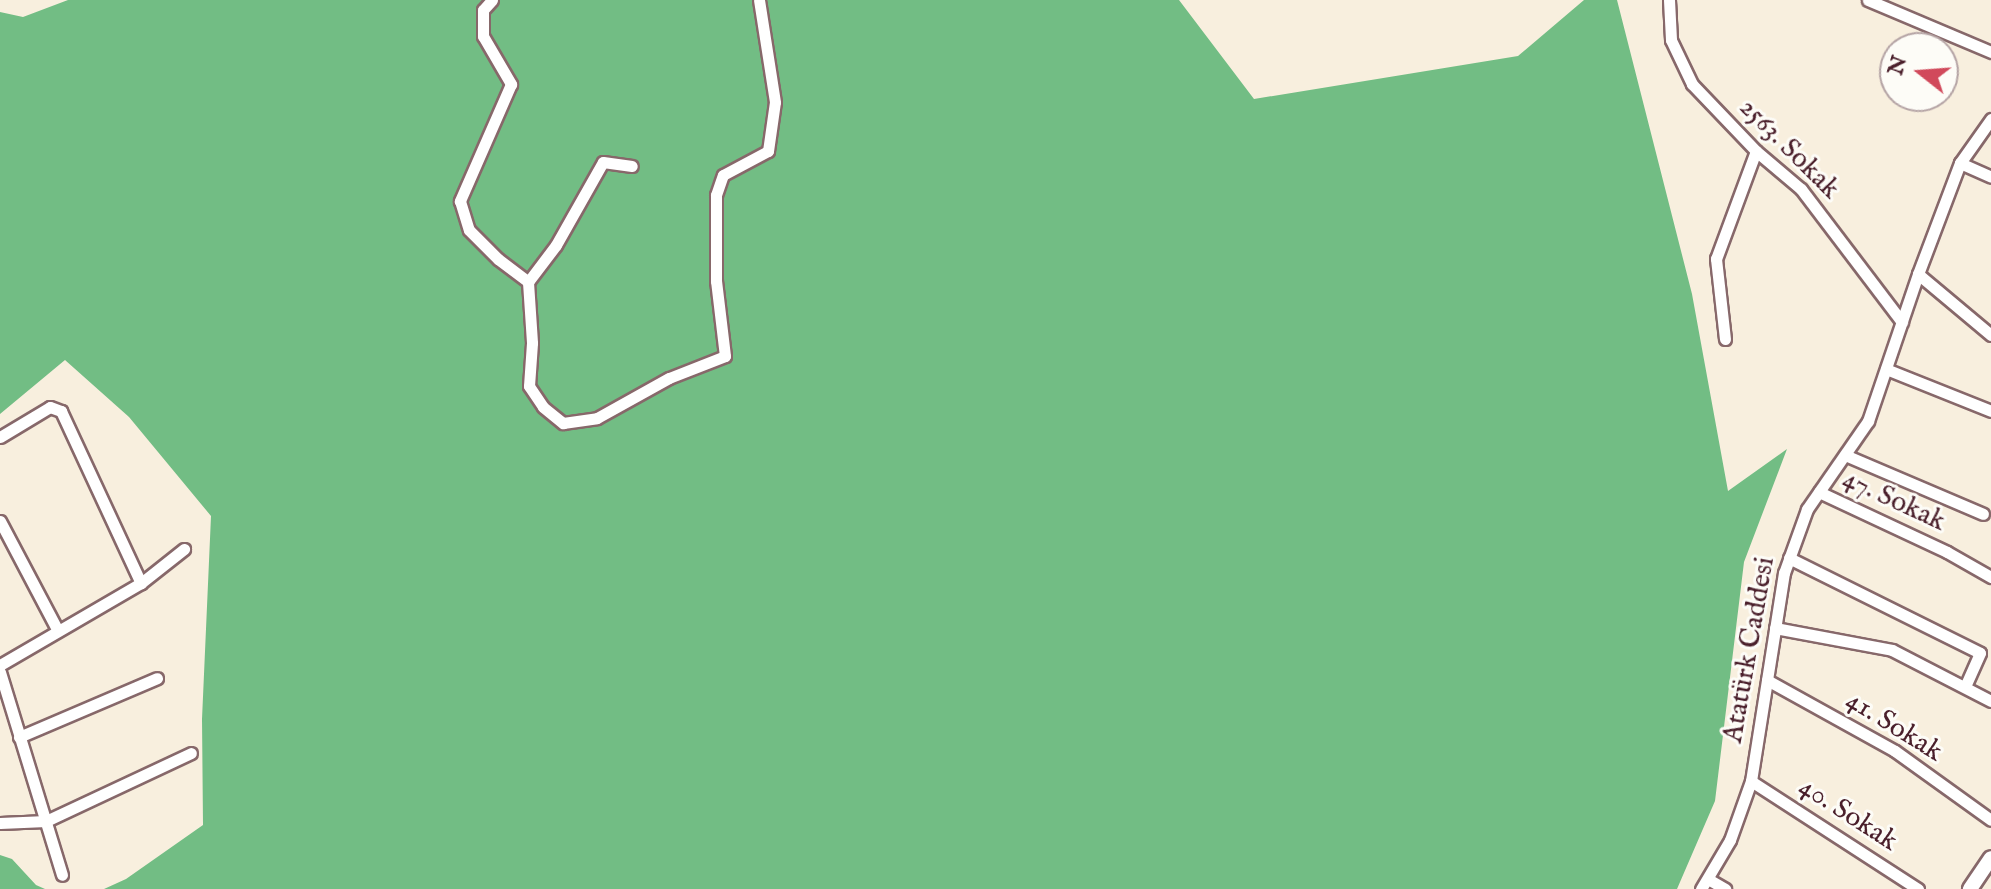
<!DOCTYPE html>
<meta charset="utf-8">
<style>
body{margin:0}
#map{position:relative;width:1991px;height:889px;overflow:hidden;background:#f8efde;font-family:"IM FELL English",serif}
div>[style]{position:absolute}
.forest>*{inset:0;background:#72bd84}
.roads{filter:drop-shadow(2px 0 #87686a) drop-shadow(-2px 0 #87686a) drop-shadow(0 2px #87686a) drop-shadow(0 -2px #87686a)}
.minor>*{height:11px;margin:-5.5px;padding:0 5.5px;transform-origin:5.5px;border-radius:5.5px;background:#fff}
.tertiary>*{height:14px;margin:-7px;padding:0 7px;transform-origin:7px;border-radius:7px;background:#fff}
span{translate:-50% -50%;white-space:nowrap;text-align:center;line-height:1.15;-webkit-text-stroke:6px #fdfcf7;paint-order:stroke}
.street-label{font-size:28px;color:#4a1f2b}
.north{position:absolute;left:1879px;top:32px;width:80px;height:80px;box-sizing:border-box;background:#fdfcf7;border:2px solid #b5a4a5;border-radius:50%;rotate:287deg;font-size:22px;font-weight:700;line-height:32px;text-align:center;color:#4a1f2b}
.north::after{content:'';display:block;margin:auto;width:28px;height:36px;background:#d1495b;clip-path:polygon(50% 0,100% 100%,50% 72%,0 100%)}
</style>
<div id="map">
<div class="forest">
<i style="clip-path:polygon(68px 0,1179px 0,1254px 99px,1518px 56px,1584px 0,1617px 0,1692px 294px,1728px 491px,1787px 449px,1744px 562px,1715px 801px,1677px 889px,104px 889px,126px 879px,203px 825px,202px 719px,211px 516px,129px 417px,65px 360px,0 414px,0 12px,23px 17px)"></i>
<i style="clip-path:polygon(0 855px,12px 859px,36px 885px,45px 889px,0 889px)"></i>
</div>
<div class="roads">
<div class="minor">
<i style="left:492px;top:0;width:13px;rotate:132deg"></i>
<i style="left:483px;top:10px;width:26px;rotate:90deg"></i>
<i style="left:483px;top:36px;width:56px;rotate:59.7deg"></i>
<i style="left:511px;top:84px;width:128px;rotate:113.6deg"></i>
<i style="left:460px;top:201px;width:30px;rotate:73deg"></i>
<i style="left:469px;top:230px;width:41px;rotate:45deg"></i>
<i style="left:498px;top:259px;width:38px;rotate:37deg"></i>
<i style="left:528px;top:282px;width:61px;rotate:86.2deg"></i>
<i style="left:532px;top:343px;width:43px;rotate:94deg"></i>
<i style="left:529px;top:386px;width:25px;rotate:56deg"></i>
<i style="left:543px;top:407px;width:26px;rotate:39deg"></i>
<i style="left:563px;top:423px;width:34px;rotate:-8deg"></i>
<i style="left:597px;top:418px;width:82px;rotate:-29.1deg"></i>
<i style="left:669px;top:378px;width:60px;rotate:-21.4deg"></i>
<i style="left:725px;top:356px;width:76px;rotate:-96.8deg"></i>
<i style="left:716px;top:281px;width:86px;rotate:-90deg"></i>
<i style="left:716px;top:195px;width:21px;rotate:-71deg"></i>
<i style="left:723px;top:175px;width:51px;rotate:-28.1deg"></i>
<i style="left:768px;top:151px;width:49px;rotate:-81.9deg"></i>
<i style="left:775px;top:102px;width:103px;rotate:-98.9deg"></i>
<i style="left:1669px;top:0;width:40px;rotate:87.1deg"></i>
<i style="left:1671px;top:40px;width:49px;rotate:64.5deg"></i>
<i style="left:1692px;top:84px;width:93px;rotate:46.3deg"></i>
<i style="left:1756px;top:151px;width:59px;rotate:40.2deg"></i>
<i style="left:1801px;top:189px;width:167px;rotate:52.8deg"></i>
<i style="left:1868px;top:0;width:134px;rotate:22.9deg"></i>
<i style="left:1960px;top:163px;width:34px;rotate:24deg"></i>
<i style="left:1918px;top:274px;width:95px;rotate:39.9deg"></i>
<i style="left:528px;top:282px;width:46px;rotate:-52.9deg"></i>
<i style="left:556px;top:245px;width:95px;rotate:-60.5deg"></i>
<i style="left:603px;top:162px;width:29px;rotate:8deg"></i>
<i style="left:1725px;top:339px;width:81px;rotate:-96.4deg"></i>
<i style="left:1716px;top:259px;width:115px;rotate:-69.7deg"></i>
<i style="left:1886px;top:369px;width:113px;rotate:21.8deg"></i>
<i style="left:0;top:437px;width:58px;rotate:-31deg"></i>
<i style="left:50px;top:407px;width:12px;rotate:20deg"></i>
<i style="left:61px;top:411px;width:190px;rotate:65.1deg"></i>
<i style="left:1845px;top:455px;width:150px;rotate:23.1deg"></i>
<i style="left:1819px;top:492px;width:141px;rotate:25.1deg"></i>
<i style="left:1947px;top:552px;width:51px;rotate:29.6deg"></i>
<i style="left:0;top:521px;width:124px;rotate:62.2deg"></i>
<i style="left:1789px;top:558px;width:213px;rotate:26.4deg"></i>
<i style="left:1980px;top:653px;width:36px;rotate:114deg"></i>
<i style="left:1775px;top:628px;width:119px;rotate:10.6deg"></i>
<i style="left:1892px;top:650px;width:111px;rotate:27.3deg"></i>
<i style="left:0;top:665px;width:163px;rotate:-30.2deg"></i>
<i style="left:141px;top:583px;width:55px;rotate:-38.3deg"></i>
<i style="left:0;top:672px;width:212px;rotate:73deg"></i>
<i style="left:1767px;top:680px;width:146px;rotate:29deg"></i>
<i style="left:1895px;top:751px;width:118px;rotate:35.7deg"></i>
<i style="left:19px;top:737px;width:150px;rotate:-23.1deg"></i>
<i style="left:1751px;top:781px;width:199px;rotate:32.9deg"></i>
<i style="left:0;top:823px;width:46px;rotate:-2.5deg"></i>
<i style="left:46px;top:821px;width:160px;rotate:-25.1deg"></i>
<i style="left:1708px;top:879px;width:20px;rotate:30deg"></i>
<i style="left:1701px;top:889px;width:57px;rotate:-59.4deg"></i>
<i style="left:1730px;top:840px;width:63px;rotate:-70.4deg"></i>
<i style="left:1751px;top:781px;width:211px;rotate:-81deg"></i>
<i style="left:1784px;top:573px;width:68px;rotate:-70.2deg"></i>
<i style="left:1807px;top:509px;width:107px;rotate:-55.3deg"></i>
<i style="left:1868px;top:421px;width:155px;rotate:-71.2deg"></i>
<i style="left:1918px;top:274px;width:119px;rotate:-69.3deg"></i>
<i style="left:1960px;top:163px;width:54px;rotate:-54.8deg"></i>
</div>
<div class="tertiary">
<i style="left:1970px;top:889px;width:37px;rotate:-56deg"></i>
</div>
</div>
<div class="street-label">
<span style="left:1789px;top:149px;rotate:45deg">2563. Sokak</span>
<span style="left:1894px;top:501px;rotate:25deg">47. Sokak</span>
<span style="left:1750px;top:650px;rotate:-80deg">Atatürk Caddesi</span>
<span style="left:1894px;top:727px;rotate:32deg">41. Sokak</span>
<span style="left:1848px;top:815px;rotate:33deg">40. Sokak</span>
</div>
<div class="north">N</div>
</div>
